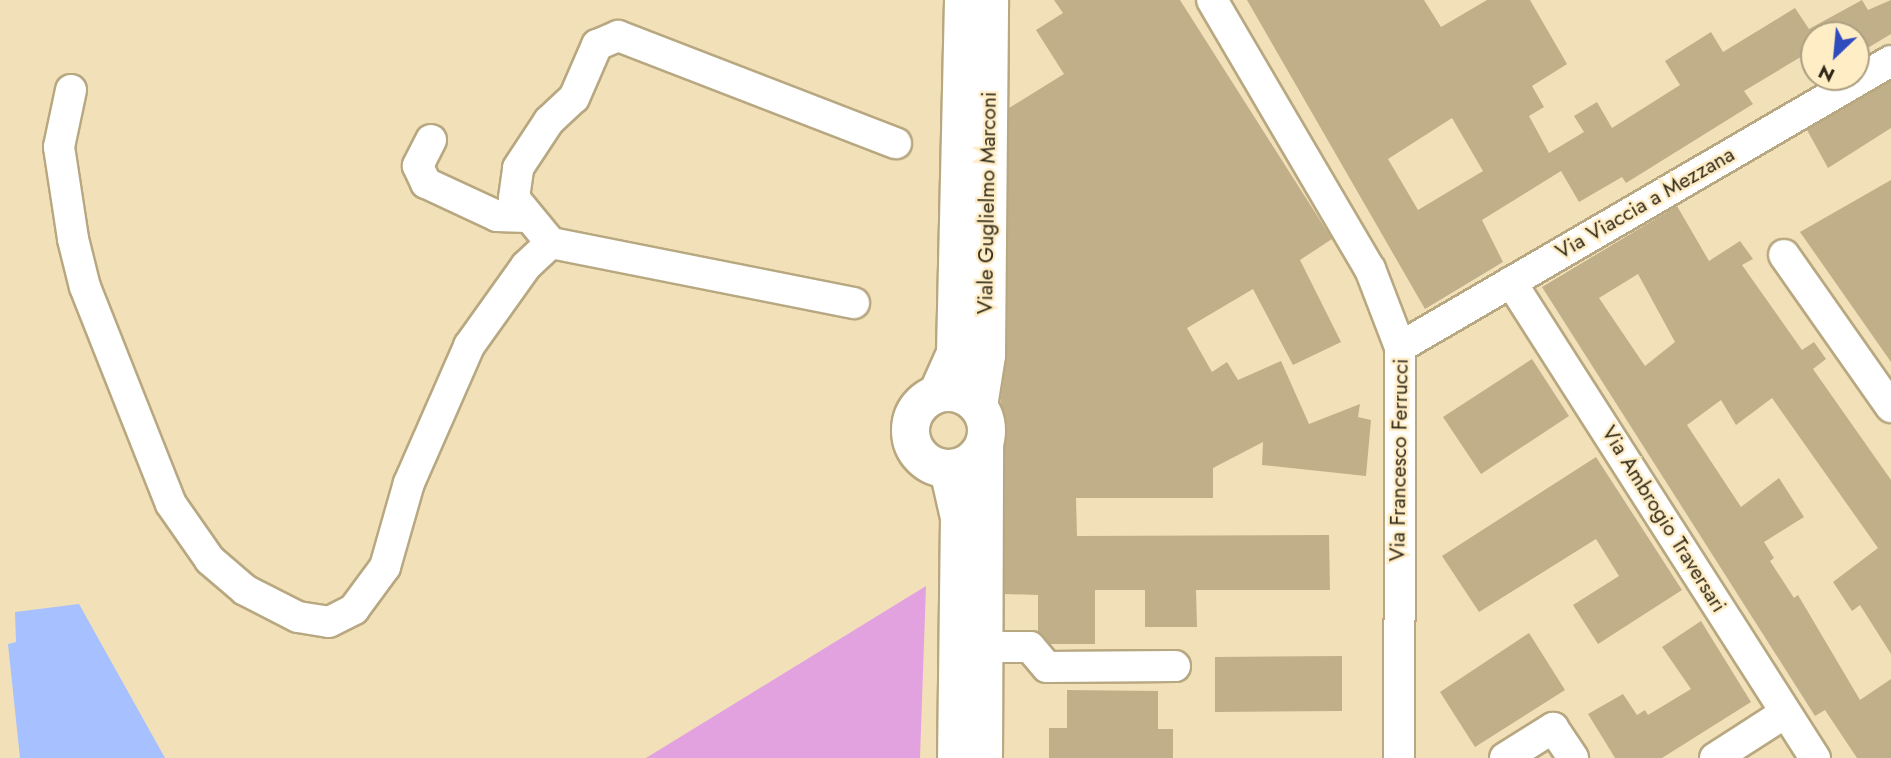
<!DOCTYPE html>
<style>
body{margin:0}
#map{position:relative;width:1891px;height:758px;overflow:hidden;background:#f2e0b8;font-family:Jost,sans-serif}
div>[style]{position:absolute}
.green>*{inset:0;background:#e2a2e0}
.water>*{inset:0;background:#a7c0ff}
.building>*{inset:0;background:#c0af89}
.roads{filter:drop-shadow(2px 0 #b8a881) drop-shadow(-2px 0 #b8a881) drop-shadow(0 2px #b8a881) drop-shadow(0 -2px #b8a881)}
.minor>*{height:30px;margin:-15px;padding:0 15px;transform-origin:15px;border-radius:15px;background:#fff}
.major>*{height:37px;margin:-18.5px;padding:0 18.5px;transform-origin:18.5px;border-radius:18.5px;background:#fff}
.major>.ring{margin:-18.5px;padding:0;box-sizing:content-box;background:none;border:37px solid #fff;border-radius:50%}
span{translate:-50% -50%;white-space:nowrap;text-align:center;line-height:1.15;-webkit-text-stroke:5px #ffedc5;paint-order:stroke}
.street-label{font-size:21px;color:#312a1a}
.north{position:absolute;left:1800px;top:21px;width:70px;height:70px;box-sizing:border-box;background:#ffedc5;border:2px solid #ad9f81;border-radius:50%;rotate:206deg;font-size:19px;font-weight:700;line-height:28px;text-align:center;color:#312a1a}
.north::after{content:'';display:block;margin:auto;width:24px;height:32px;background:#2e4cbd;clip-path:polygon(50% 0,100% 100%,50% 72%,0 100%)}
</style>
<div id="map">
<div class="green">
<i style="clip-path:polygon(926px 586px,920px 758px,646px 758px)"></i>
</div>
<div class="water">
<i style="clip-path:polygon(79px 604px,165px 758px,20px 758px,8px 644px,16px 642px,15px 612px)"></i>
</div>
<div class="building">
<i style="clip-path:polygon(1054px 0,1180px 0,1332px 239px,1300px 260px,1341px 342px,1293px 365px,1253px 289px,1187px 328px,1212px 372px,1227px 362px,1238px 380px,1281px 361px,1309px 424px,1360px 404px,1358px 417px,1371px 420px,1366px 476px,1262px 465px,1263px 442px,1213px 468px,1213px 498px,1076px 498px,1077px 536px,1329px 535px,1330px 590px,1196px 590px,1197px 627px,1145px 627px,1145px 590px,1095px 590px,1095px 644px,1050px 644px,1038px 631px,1038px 595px,1005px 594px,1001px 397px,1007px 355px,1009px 108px,1064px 74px,1036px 30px,1063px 13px)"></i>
<i style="clip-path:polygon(evenodd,1247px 0,1424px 0,1441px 27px,1487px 0,1530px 0,1567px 64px,1532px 86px,1544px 107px,1529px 116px,1549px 153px,1584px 132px,1574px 116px,1597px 102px,1612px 128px,1680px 85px,1665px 61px,1711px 32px,1723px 52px,1795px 8px,1809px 29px,1862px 0,1868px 10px,1891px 0,1891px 34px,1856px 55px,1856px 35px,1812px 35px,1814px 49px,1744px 91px,1753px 104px,1626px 183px,1622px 177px,1579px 202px,1561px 171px,1482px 220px,1503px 262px,1425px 309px,1247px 0,1452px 118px,1483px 171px,1418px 210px,1388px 159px,1452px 118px)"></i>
<i style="clip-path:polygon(1891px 81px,1891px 128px,1828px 168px,1807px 130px)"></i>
<i style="clip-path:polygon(1891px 180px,1891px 362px,1800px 232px)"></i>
<i style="clip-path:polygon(evenodd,1677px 206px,1709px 261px,1740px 241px,1753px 259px,1742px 265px,1802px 350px,1814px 342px,1826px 359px,1813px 369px,1891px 480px,1891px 654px,1860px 605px,1852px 611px,1833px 582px,1878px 548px,1772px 398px,1736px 425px,1721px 400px,1687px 425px,1741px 507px,1779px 478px,1804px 517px,1764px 542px,1774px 558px,1770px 561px,1794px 598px,1798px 595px,1860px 700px,1891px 679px,1891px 758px,1857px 758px,1825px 710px,1815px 716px,1542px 287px,1677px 206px,1638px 274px,1675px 342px,1645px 366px,1599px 298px,1638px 274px)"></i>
<i style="clip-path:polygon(1532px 359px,1569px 416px,1481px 474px,1443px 417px)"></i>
<i style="clip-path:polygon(1596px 457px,1682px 590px,1598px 644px,1573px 605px,1619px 576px,1596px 539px,1479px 612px,1442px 556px)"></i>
<i style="clip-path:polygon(1701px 621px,1751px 702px,1662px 758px,1615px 758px,1588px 714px,1623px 694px,1637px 715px,1645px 710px,1648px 715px,1691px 689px,1662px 647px)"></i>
<i style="clip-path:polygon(1529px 633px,1565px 690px,1475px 747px,1440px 692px)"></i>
<i style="clip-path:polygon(1342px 656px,1342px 711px,1215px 712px,1215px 657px)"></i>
<i style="clip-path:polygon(1067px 690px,1158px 691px,1158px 729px,1173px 729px,1173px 758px,1049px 758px,1049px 728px,1067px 728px)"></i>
</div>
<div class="roads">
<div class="minor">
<i style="left:1212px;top:0;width:312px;rotate:59.6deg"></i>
<i style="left:1370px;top:269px;width:84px;rotate:69deg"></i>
<i style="left:1400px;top:347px;width:411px;rotate:90.1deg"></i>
<i style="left:71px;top:90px;width:58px;rotate:101.9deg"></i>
<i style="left:59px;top:147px;width:93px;rotate:81.3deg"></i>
<i style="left:73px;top:239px;width:49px;rotate:76deg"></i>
<i style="left:85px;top:287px;width:233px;rotate:68.4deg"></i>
<i style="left:171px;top:504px;width:68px;rotate:55.1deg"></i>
<i style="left:210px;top:560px;width:46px;rotate:40.6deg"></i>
<i style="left:245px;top:590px;width:59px;rotate:27deg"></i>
<i style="left:298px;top:617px;width:31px;rotate:9deg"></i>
<i style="left:329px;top:622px;width:28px;rotate:-27deg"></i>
<i style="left:354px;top:609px;width:52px;rotate:-53.6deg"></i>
<i style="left:385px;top:567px;width:87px;rotate:-74.1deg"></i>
<i style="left:409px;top:483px;width:150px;rotate:-66.3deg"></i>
<i style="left:469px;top:346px;width:98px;rotate:-54.5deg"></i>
<i style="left:526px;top:266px;width:34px;rotate:-43deg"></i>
<i style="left:431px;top:140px;width:29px;rotate:117deg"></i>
<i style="left:418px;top:166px;width:19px;rotate:65deg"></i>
<i style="left:426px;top:183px;width:78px;rotate:24.9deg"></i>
<i style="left:497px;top:216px;width:30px;rotate:2deg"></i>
<i style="left:1784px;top:255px;width:186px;rotate:54.9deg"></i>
<i style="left:1511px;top:282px;width:565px;rotate:57.44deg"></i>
<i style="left:854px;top:303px;width:309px;rotate:-168.8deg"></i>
<i style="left:551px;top:243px;width:58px;rotate:-129.4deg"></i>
<i style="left:514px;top:198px;width:30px;rotate:-82deg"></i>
<i style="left:518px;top:168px;width:56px;rotate:-56.6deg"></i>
<i style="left:549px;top:121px;width:34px;rotate:-43deg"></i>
<i style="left:574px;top:98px;width:58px;rotate:-66.5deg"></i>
<i style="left:597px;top:45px;width:23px;rotate:-23deg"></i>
<i style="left:618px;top:36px;width:298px;rotate:21.1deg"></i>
<i style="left:1400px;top:347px;width:568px;rotate:-30.22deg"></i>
<i style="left:985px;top:647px;width:45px"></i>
<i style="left:1030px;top:647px;width:26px;rotate:50deg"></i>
<i style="left:1047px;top:667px;width:128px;rotate:-0.4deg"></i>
<i style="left:1505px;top:758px;width:57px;rotate:-32deg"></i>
<i style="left:1553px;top:728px;width:36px;rotate:56deg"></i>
<i style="left:1715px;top:758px;width:83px;rotate:-32.7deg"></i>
</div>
<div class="major">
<i class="ring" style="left:910px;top:392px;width:39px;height:39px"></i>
<i style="left:937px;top:393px;width:44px;rotate:-65.8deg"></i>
<i style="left:955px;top:353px;width:353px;rotate:-88.7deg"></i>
<i style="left:978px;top:406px;width:52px;rotate:-81.1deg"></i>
<i style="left:986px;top:355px;width:355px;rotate:-89.5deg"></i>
<i style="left:948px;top:469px;width:49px;rotate:77.1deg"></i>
<i style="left:959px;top:517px;width:241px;rotate:90.7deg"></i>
<i style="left:983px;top:758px;width:314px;rotate:-89.8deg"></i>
</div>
</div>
<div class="street-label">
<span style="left:987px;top:203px;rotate:-89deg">Viale Guglielmo Marconi</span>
<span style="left:1645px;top:203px;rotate:-30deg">Via Viaccia a Mezzana</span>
<span style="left:1399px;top:460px;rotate:-89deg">Via Francesco Ferrucci</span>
<span style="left:1664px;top:519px;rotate:58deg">Via Ambrogio Traversari</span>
</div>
<div class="north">N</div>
</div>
